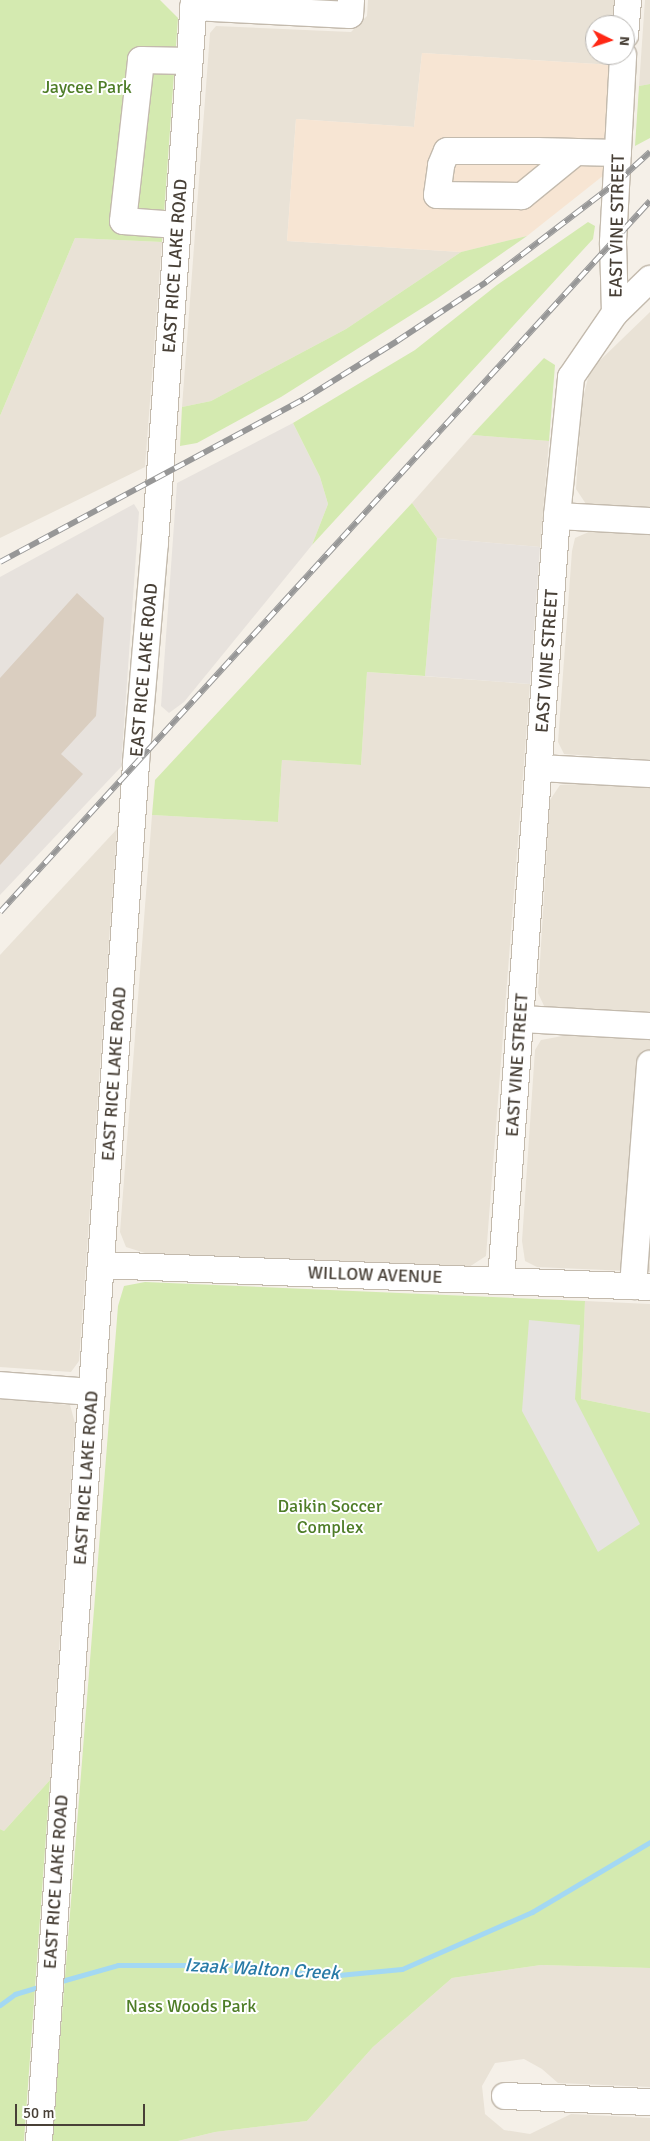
<!DOCTYPE html>
<style>
body{margin:0}
#map{position:relative;width:650px;height:2141px;overflow:hidden;background:#f5f0e8;font-family:Signika,sans-serif}
div>[style]{position:absolute}
.residential>*{inset:0;background:#e9e2d6}
.commercial>*{inset:0;background:#f7e5d3}
.industrial>*{inset:0;background:#e7e2dd}
.green>*{inset:0;background:#d4eab0}
.parking>*{inset:0;background:#e6e3e0}
.stream>*{height:5px;margin:-2.5px;padding:0 2.5px;transform-origin:2.5px;border-radius:2.5px;background:#a3d8f3}
.building>*{inset:0;background:#dacec0}
.roads{filter:drop-shadow(1px 0 #c3baad) drop-shadow(-1px 0 #c3baad) drop-shadow(0 1px #c3baad) drop-shadow(0 -1px #c3baad)}
.minor>*{height:26px;margin:-13px;padding:0 13px;transform-origin:13px;border-radius:13px;background:#fff}
.rail>*{height:5.5px;margin-top:-2.75px;transform-origin:0;background:repeating-linear-gradient(90deg,#fff 0 11px,#979797 0 22px);box-sizing:border-box;border-block:1px solid #979797}
span{translate:-50% -50%;white-space:nowrap;text-align:center;line-height:1.15;-webkit-text-stroke:4px #fff;paint-order:stroke}
.park-label{font-size:18px;color:#4e7d27}
.street-label{font-size:18px;color:#484037}
.water-label{font-size:19px;color:#297ba7;font-style:italic}
.north{position:absolute;left:585px;top:15px;width:50px;height:50px;box-sizing:border-box;background:#fff;border:1px solid #b6b3af;border-radius:50%;rotate:94deg;font-size:14px;font-weight:700;line-height:20px;text-align:center;color:#484037}
.north::after{content:'';display:block;margin:auto;width:18px;height:22px;background:#ff2815;clip-path:polygon(50% 0,100% 100%,50% 72%,0 100%)}
.scale{position:absolute;left:15px;top:2104px;width:130px;height:22px;box-sizing:border-box;border:2px solid #484037;border-top:0;padding-left:6px;font-size:15px;line-height:18px;white-space:nowrap;color:#484037;-webkit-text-stroke:4px #fff;paint-order:stroke}
</style>
<div id="map">
<div class="residential">
<i style="clip-path:polygon(368px 0,617px 0,616px 25px,595px 25px,595px 55px,614px 55px,613px 65px,422px 53px,414px 127px,296px 119px,287px 241px,461px 252px,346px 329px,211px 401px,182px 407px,210px 33px,216px 26px,351px 32px,367px 16px)"></i>
<i style="clip-path:polygon(645px 0,650px 0,650px 84px,639px 86px)"></i>
<i style="clip-path:polygon(75px 238px,162px 242px,145px 467px,0 538px,0 416px)"></i>
<i style="clip-path:polygon(650px 312px,650px 507px,586px 504px,576px 489px,582px 402px,590px 370px)"></i>
<i style="clip-path:polygon(472px 435px,549px 441px,540px 547px,437px 538px,412px 503px)"></i>
<i style="clip-path:polygon(591px 531px,650px 534px,650px 760px,564px 754px,558px 742px,572px 551px,575px 538px)"></i>
<i style="clip-path:polygon(367px 672px,530px 684px,486px 1256px,469px 1267px,145px 1253px,126px 1247px,120px 1232px,152px 815px,278px 822px,282px 760px,361px 765px)"></i>
<i style="clip-path:polygon(593px 783px,650px 786px,650px 1013px,545px 1008px,538px 993px,550px 800px,560px 785px)"></i>
<i style="clip-path:polygon(117px 829px,79px 1361px,71px 1372px,0 1367px,0 955px)"></i>
<i style="clip-path:polygon(568px 1035px,650px 1039px,650px 1272px,537px 1267px,525px 1261px,522px 1241px,535px 1050px,541px 1040px)"></i>
<i style="clip-path:polygon(585px 1301px,650px 1304px,650px 1413px,581px 1399px)"></i>
<i style="clip-path:polygon(0 1399px,70px 1405px,75px 1423px,50px 1780px,4px 1831px,0 1829px)"></i>
<i style="clip-path:polygon(541px 1965px,650px 1968px,650px 2087px,558px 2083px,542px 2069px,524px 2059px,495px 2063px,482px 2086px,485px 2114px,504px 2130px,530px 2134px,571px 2114px,650px 2118px,650px 2141px,178px 2141px,215px 2132px,307px 2121px,373px 2047px,452px 1978px)"></i>
</div>
<div class="commercial">
<i style="clip-path:polygon(422px 53px,613px 65px,604px 175px,527px 236px,461px 252px,287px 241px,296px 119px,414px 127px)"></i>
</div>
<div class="industrial">
<i style="clip-path:polygon(293px 423px,320px 477px,328px 504px,312px 545px,184px 702px,169px 713px,161px 706px,177px 483px)"></i>
<i style="clip-path:polygon(134px 504px,139px 512px,121px 767px,0 895px,0 577px)"></i>
<i style="clip-path:polygon(437px 538px,540px 547px,530px 684px,425px 676px)"></i>
</div>
<div class="green">
<i style="clip-path:polygon(0 0,160px 0,178px 18px,162px 242px,75px 238px,0 416px)"></i>
<i style="clip-path:polygon(650px 84px,650px 138px,635px 146px,639px 86px)"></i>
<i style="clip-path:polygon(588px 222px,595px 226px,593px 239px,312px 545px,328px 504px,320px 477px,293px 423px,415px 350px,497px 285px)"></i>
<i style="clip-path:polygon(527px 236px,438px 298px,281px 397px,197px 443px,180px 446px,182px 407px,211px 401px,346px 329px,461px 252px)"></i>
<i style="clip-path:polygon(544px 358px,555px 365px,549px 441px,472px 435px)"></i>
<i style="clip-path:polygon(412px 503px,437px 538px,425px 676px,367px 672px,361px 765px,282px 760px,278px 822px,152px 815px,155px 780px)"></i>
<i style="clip-path:polygon(145px 1282px,585px 1301px,581px 1399px,650px 1413px,650px 1968px,541px 1965px,452px 1978px,373px 2047px,307px 2121px,215px 2132px,178px 2141px,52px 2141px,118px 1306px,124px 1286px)"></i>
<i style="clip-path:polygon(50px 1780px,24px 2141px,0 2141px,0 1829px,4px 1831px)"></i>
</div>
<div class="parking">
<i style="clip-path:polygon(529px 1320px,580px 1325px,575px 1399px,640px 1524px,598px 1552px,522px 1411px)"></i>
</div>
<div class="stream">
<i style="left:58px;top:1982px;width:62px;rotate:-15.8deg"></i>
<i style="left:118px;top:1965px;width:115px"></i>
<i style="left:233px;top:1965px;width:96px;rotate:6.6deg"></i>
<i style="left:328px;top:1976px;width:74px;rotate:-5.4deg"></i>
<i style="left:402px;top:1969px;width:142px;rotate:-23.7deg"></i>
<i style="left:532px;top:1912px;width:137px;rotate:-30.7deg"></i>
<i style="left:0;top:2005px;width:19px;rotate:-36deg"></i>
<i style="left:15px;top:1994px;width:28px;rotate:-17deg"></i>
</div>
<div class="building">
<i style="clip-path:polygon(77px 593px,104px 618px,96px 716px,61px 754px,83px 774px,0 865px,0 678px)"></i>
</div>
<div class="roads">
<div class="minor">
<i style="left:193px;top:7px;width:157px;rotate:2.9deg"></i>
<i style="left:350px;top:15px;width:15px;rotate:-86deg"></i>
<i style="left:625px;top:35px;width:35px;rotate:-85deg"></i>
<i style="left:576px;top:152px;width:70px;rotate:140.8deg"></i>
<i style="left:522px;top:196px;width:85px;rotate:-179.3deg"></i>
<i style="left:437px;top:195px;width:30px;rotate:-82deg"></i>
<i style="left:441px;top:165px;width:15px;rotate:-67deg"></i>
<i style="left:447px;top:151px;width:90px"></i>
<i style="left:537px;top:151px;width:81px;rotate:1.4deg"></i>
<i style="left:177px;top:225px;width:54px;rotate:-175.8deg"></i>
<i style="left:123px;top:221px;width:162px;rotate:-83.6deg"></i>
<i style="left:141px;top:60px;width:48px;rotate:1.2deg"></i>
<i style="left:615px;top:313px;width:49px;rotate:-44.2deg"></i>
<i style="left:557px;top:516px;width:93px;rotate:3.1deg"></i>
<i style="left:539px;top:768px;width:111px;rotate:3.1deg"></i>
<i style="left:521px;top:1019px;width:129px;rotate:3.1deg"></i>
<i style="left:101px;top:1265px;width:549px;rotate:2.29deg"></i>
<i style="left:501px;top:1280px;width:766px;rotate:-85.81deg"></i>
<i style="left:557px;top:516px;width:140px;rotate:-84.2deg"></i>
<i style="left:571px;top:377px;width:78px;rotate:-55.5deg"></i>
<i style="left:615px;top:313px;width:71px;rotate:-91.6deg"></i>
<i style="left:613px;top:242px;width:187px;rotate:-86.9deg"></i>
<i style="left:633px;top:1286px;width:223px;rotate:-85.6deg"></i>
<i style="left:0;top:1385px;width:92px;rotate:4.4deg"></i>
<i style="left:505px;top:2096px;width:145px;rotate:2.4deg"></i>
<i style="left:39px;top:2141px;width:1381px;rotate:-85.97deg"></i>
<i style="left:136px;top:763px;width:221px;rotate:-85.1deg"></i>
<i style="left:155px;top:543px;width:544px;rotate:-85.89deg"></i>
</div>
</div>
<div class="rail">
<i style="left:0;top:562px;width:345px;rotate:-28.2deg"></i>
<i style="left:304px;top:399px;width:110px;rotate:-31.9deg"></i>
<i style="left:397px;top:341px;width:107px;rotate:-33.5deg"></i>
<i style="left:486px;top:282px;width:166px;rotate:-37.4deg"></i>
<i style="left:618px;top:181px;width:43px;rotate:-42.2deg"></i>
<i style="left:0;top:912px;width:963px;rotate:-47.57deg"></i>
</div>
<div class="park-label">
<span style="left:87px;top:87px">Jaycee Park</span>
<span style="left:330px;top:1517px">Daikin Soccer<br>Complex</span>
<span style="left:191px;top:2006px">Nass Woods Park</span>
</div>
<div class="street-label">
<span style="left:617px;top:226px;rotate:-89deg">EAST VINE STREET</span>
<span style="left:175px;top:266px;rotate:-86deg">EAST RICE LAKE ROAD</span>
<span style="left:547px;top:661px;rotate:-86deg">EAST VINE STREET</span>
<span style="left:144px;top:670px;rotate:-85deg">EAST RICE LAKE ROAD</span>
<span style="left:517px;top:1065px;rotate:-86deg">EAST VINE STREET</span>
<span style="left:114px;top:1074px;rotate:-86deg">EAST RICE LAKE ROAD</span>
<span style="left:375px;top:1275px;rotate:2deg">WILLOW AVENUE</span>
<span style="left:86px;top:1478px;rotate:-86deg">EAST RICE LAKE ROAD</span>
<span style="left:56px;top:1882px;rotate:-86deg">EAST RICE LAKE ROAD</span>
</div>
<div class="water-label">
<span style="left:262px;top:1970px;rotate:3deg">Izaak Walton Creek</span>
</div>
<div class="north">N</div>
<div class="scale">50 m</div>
</div>
